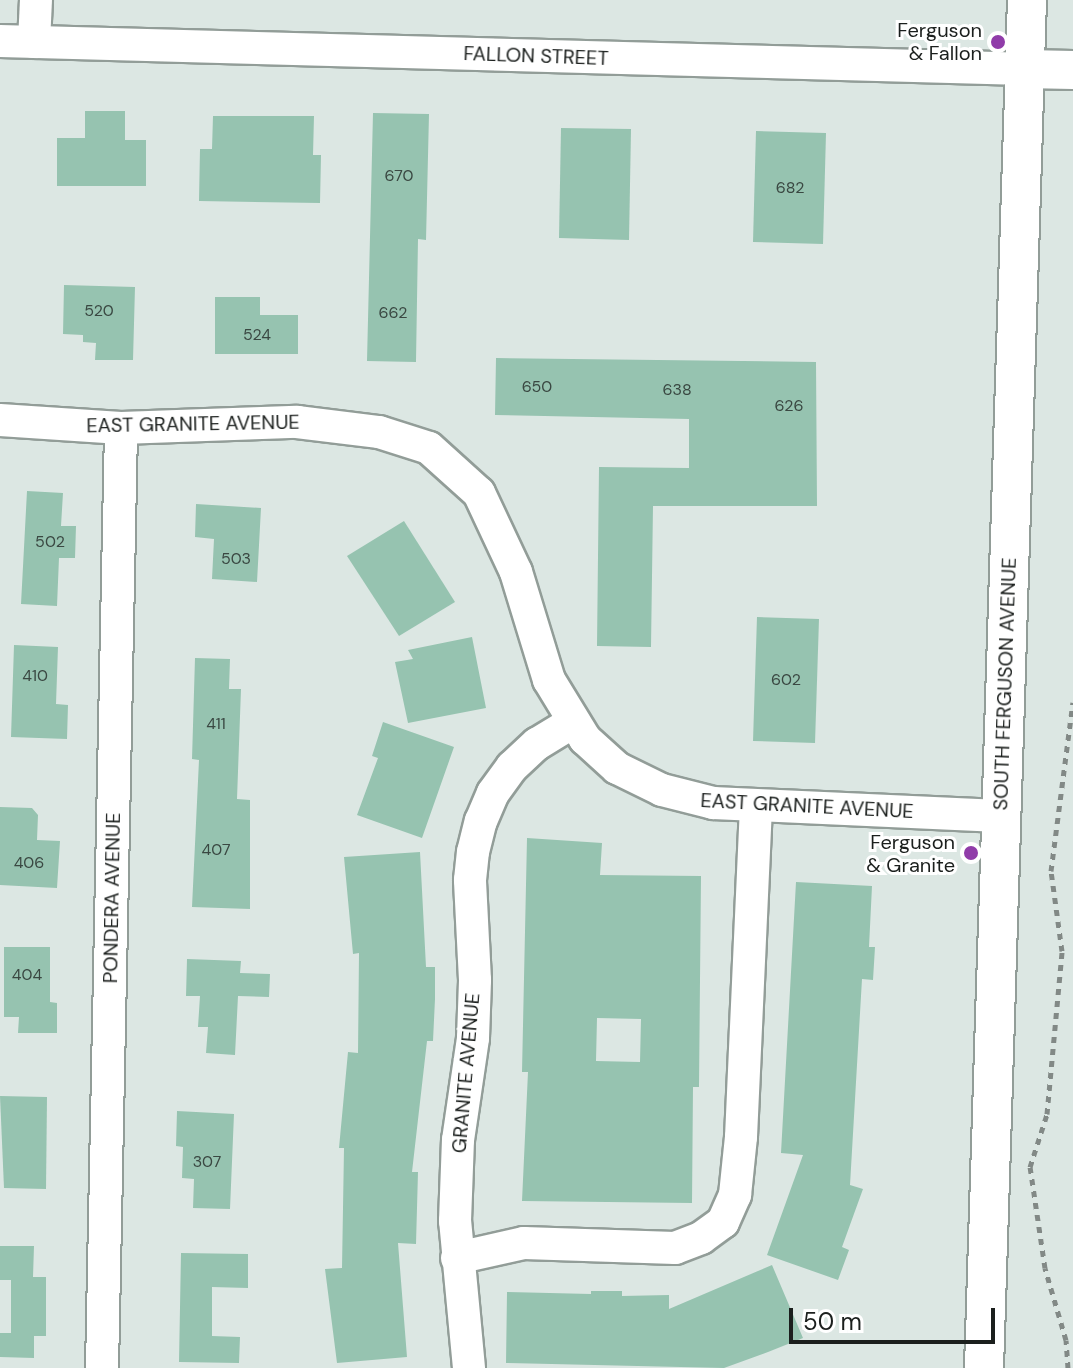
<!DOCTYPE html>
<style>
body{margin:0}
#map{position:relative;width:1073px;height:1368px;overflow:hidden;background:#dce7e3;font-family:"DM Sans",sans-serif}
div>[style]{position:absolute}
.building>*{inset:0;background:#96c3b0}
.path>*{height:5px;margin-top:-2.5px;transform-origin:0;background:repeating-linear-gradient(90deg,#828986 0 6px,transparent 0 12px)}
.roads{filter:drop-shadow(2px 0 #929d98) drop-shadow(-2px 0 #929d98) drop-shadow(0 2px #929d98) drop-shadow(0 -2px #929d98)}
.minor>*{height:32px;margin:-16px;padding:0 16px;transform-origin:16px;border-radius:16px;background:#fff}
.tertiary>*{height:38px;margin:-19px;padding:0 19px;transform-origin:19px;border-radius:19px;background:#fff}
.dots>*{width:22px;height:22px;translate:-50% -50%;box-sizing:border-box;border:4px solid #fff;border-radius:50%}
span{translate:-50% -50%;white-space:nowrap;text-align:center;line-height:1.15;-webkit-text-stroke:6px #fff;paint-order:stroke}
.number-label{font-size:16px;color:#3a4842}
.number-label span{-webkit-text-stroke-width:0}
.poi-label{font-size:20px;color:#1b1f1d}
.right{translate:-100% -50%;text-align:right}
.street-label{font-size:20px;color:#1b1f1d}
.scale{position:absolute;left:789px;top:1308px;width:206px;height:36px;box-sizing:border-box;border:4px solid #1b1f1d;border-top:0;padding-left:10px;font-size:24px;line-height:28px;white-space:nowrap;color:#1b1f1d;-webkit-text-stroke:6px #fff;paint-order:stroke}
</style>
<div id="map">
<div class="building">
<i style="clip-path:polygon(85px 111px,125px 111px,125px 140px,146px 140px,146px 186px,57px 186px,57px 138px,85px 138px)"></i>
<i style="clip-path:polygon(373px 113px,429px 114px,426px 240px,418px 239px,416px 362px,367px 361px)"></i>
<i style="clip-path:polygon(213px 116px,314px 116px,313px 155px,321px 155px,320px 203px,199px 201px,200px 149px,212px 149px)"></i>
<i style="clip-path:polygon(561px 128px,631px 129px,629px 240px,559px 238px)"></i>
<i style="clip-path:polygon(756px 131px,826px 133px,823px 244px,753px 242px)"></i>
<i style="clip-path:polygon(64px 285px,135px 287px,133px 360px,95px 360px,96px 343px,83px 342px,83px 335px,63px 334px)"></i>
<i style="clip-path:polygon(215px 297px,260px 297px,260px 315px,298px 315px,298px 354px,215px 354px)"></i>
<i style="clip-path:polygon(496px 358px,816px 362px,817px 506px,653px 506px,651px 647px,597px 646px,599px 467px,689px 468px,689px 419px,495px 415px)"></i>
<i style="clip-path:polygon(27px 491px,63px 493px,61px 526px,76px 526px,75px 558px,59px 558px,57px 606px,21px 604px)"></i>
<i style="clip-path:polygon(196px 504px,261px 508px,257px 582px,212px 579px,214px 539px,195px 537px)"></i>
<i style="clip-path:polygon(404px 521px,455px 602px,399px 636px,347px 556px)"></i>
<i style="clip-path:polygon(757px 617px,819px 619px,815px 743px,753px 741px)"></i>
<i style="clip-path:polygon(472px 637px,486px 708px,408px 723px,395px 662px,413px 659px,408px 650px)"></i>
<i style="clip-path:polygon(14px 645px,58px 647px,56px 704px,68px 705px,67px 739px,11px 737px)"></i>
<i style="clip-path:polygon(195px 658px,230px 659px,229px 689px,241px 689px,237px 799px,250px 800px,250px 909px,192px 907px,199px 760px,192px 759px)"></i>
<i style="clip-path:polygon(383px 722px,454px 747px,422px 838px,357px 815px,378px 758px,372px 756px)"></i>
<i style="clip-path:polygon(0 807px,32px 808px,38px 815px,37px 840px,60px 841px,57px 888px,0 885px)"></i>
<i style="clip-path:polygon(evenodd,527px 838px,602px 843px,600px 875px,701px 876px,699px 1087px,693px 1087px,692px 1203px,522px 1201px,528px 1072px,522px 1072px,527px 838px,597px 1018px,641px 1019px,640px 1062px,596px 1061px,597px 1018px)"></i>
<i style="clip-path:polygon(420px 852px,426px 967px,435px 967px,435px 999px,433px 1041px,427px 1041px,412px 1172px,418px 1172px,416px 1244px,398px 1243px,407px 1357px,337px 1363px,325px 1269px,342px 1268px,344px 1148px,339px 1148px,348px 1052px,358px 1053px,359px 953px,353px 954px,344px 857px)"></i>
<i style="clip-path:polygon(796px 882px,872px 886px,869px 947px,875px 947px,873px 980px,862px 979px,850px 1185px,863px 1189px,842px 1247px,849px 1250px,838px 1280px,767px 1255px,803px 1155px,781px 1153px)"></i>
<i style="clip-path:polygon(4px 947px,50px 947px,50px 1002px,57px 1003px,57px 1033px,18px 1033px,19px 1017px,4px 1017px)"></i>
<i style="clip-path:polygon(187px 959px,241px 961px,240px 973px,270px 974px,269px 997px,238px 996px,235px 1055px,206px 1053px,208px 1027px,198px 1027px,200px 996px,186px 996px)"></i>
<i style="clip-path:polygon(0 1096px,47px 1097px,46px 1189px,4px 1188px)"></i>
<i style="clip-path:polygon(177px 1111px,234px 1114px,230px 1209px,193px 1208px,194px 1179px,182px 1178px,183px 1147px,176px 1146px)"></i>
<i style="clip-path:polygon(0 1246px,34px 1246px,33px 1277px,46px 1277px,46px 1336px,34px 1336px,34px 1358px,0 1357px,0 1333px,11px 1333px,11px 1280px,0 1280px)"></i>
<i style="clip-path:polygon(181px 1253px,248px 1254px,248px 1288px,212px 1287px,212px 1336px,240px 1337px,239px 1363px,179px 1362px)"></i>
<i style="clip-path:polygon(772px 1265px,803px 1338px,768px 1352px,724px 1368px,506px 1363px,507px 1292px,591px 1294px,591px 1291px,622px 1291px,622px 1296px,669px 1295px,669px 1309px)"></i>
</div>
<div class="path">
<i style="left:1068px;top:1368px;width:28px;rotate:-94deg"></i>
<i style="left:1066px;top:1340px;width:75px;rotate:-106.3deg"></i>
<i style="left:1045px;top:1268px;width:102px;rotate:-98.4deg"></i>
<i style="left:1030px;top:1167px;width:56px;rotate:-72.2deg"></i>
<i style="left:1047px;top:1114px;width:164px;rotate:-84.7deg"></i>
<i style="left:1062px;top:951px;width:81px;rotate:-97.8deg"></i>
<i style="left:1051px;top:871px;width:170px;rotate:-82.6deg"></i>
</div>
<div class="roads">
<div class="minor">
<i style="left:0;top:41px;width:1025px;rotate:1.56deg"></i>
<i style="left:34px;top:42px;width:42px;rotate:-87.3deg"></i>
<i style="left:0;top:420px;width:121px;rotate:3.8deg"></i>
<i style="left:121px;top:428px;width:176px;rotate:-2deg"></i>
<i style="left:297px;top:422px;width:83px;rotate:7deg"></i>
<i style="left:379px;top:432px;width:52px;rotate:17.7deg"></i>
<i style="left:429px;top:448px;width:67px;rotate:42deg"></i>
<i style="left:479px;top:493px;width:87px;rotate:64.9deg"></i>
<i style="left:516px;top:572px;width:113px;rotate:73deg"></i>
<i style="left:549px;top:680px;width:69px;rotate:58.6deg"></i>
<i style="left:585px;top:739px;width:43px;rotate:42.2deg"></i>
<i style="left:617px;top:768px;width:50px;rotate:26.1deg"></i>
<i style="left:662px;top:790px;width:53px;rotate:14.3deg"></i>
<i style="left:713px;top:803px;width:287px;rotate:2.6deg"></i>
<i style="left:457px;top:1258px;width:69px;rotate:-12.6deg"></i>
<i style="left:524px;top:1243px;width:151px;rotate:1.9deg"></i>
<i style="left:675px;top:1248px;width:28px;rotate:-21deg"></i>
<i style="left:701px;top:1238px;width:27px;rotate:-36deg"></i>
<i style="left:723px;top:1222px;width:30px;rotate:-66deg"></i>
<i style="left:735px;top:1195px;width:58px;rotate:-84.1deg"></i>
<i style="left:741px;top:1137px;width:330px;rotate:-87.4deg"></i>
<i style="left:102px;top:1368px;width:940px;rotate:-88.84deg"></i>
<i style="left:469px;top:1368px;width:148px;rotate:-95.4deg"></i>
<i style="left:455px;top:1221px;width:81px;rotate:-87.9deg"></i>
<i style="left:458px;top:1140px;width:103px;rotate:-81.6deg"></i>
<i style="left:473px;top:1038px;width:58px;rotate:-88deg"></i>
<i style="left:475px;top:980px;width:100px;rotate:-92.9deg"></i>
<i style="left:470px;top:880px;width:28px;rotate:-84deg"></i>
<i style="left:473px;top:852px;width:32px;rotate:-76deg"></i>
<i style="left:481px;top:821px;width:30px;rotate:-67deg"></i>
<i style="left:493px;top:793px;width:32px;rotate:-54deg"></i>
<i style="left:512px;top:767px;width:34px;rotate:-43deg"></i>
<i style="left:537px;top:744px;width:42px;rotate:-31.4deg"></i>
</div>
<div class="tertiary">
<i style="left:1025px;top:69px;width:48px;rotate:1.2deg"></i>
<i style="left:984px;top:1368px;width:1369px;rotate:-88.2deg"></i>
</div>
</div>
<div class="dots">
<i style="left:998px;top:42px;background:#903ca9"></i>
<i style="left:971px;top:853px;background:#903ca9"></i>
</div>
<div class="number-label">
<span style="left:399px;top:176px">670</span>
<span style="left:790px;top:188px">682</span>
<span style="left:99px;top:311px">520</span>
<span style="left:393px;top:313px">662</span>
<span style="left:257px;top:335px">524</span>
<span style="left:537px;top:387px">650</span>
<span style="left:677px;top:390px">638</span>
<span style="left:789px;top:406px">626</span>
<span style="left:50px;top:542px">502</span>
<span style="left:236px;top:559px">503</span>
<span style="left:35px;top:676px">410</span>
<span style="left:786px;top:680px">602</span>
<span style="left:216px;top:724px">411</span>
<span style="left:216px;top:850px">407</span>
<span style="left:29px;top:863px">406</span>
<span style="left:27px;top:975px">404</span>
<span style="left:207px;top:1162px">307</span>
</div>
<div class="poi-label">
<span class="right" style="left:982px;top:42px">Ferguson<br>&amp; Fallon</span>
<span class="right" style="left:955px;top:854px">Ferguson<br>&amp; Granite</span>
</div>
<div class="street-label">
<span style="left:536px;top:56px;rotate:2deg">FALLON STREET</span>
<span style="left:193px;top:424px;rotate:-1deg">EAST GRANITE AVENUE</span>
<span style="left:1005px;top:684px;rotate:-88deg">SOUTH FERGUSON AVENUE</span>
<span style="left:807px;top:806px;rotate:3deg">EAST GRANITE AVENUE</span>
<span style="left:112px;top:898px;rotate:-89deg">PONDERA AVENUE</span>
<span style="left:466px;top:1073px;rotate:-85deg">GRANITE AVENUE</span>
</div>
<div class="scale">50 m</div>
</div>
